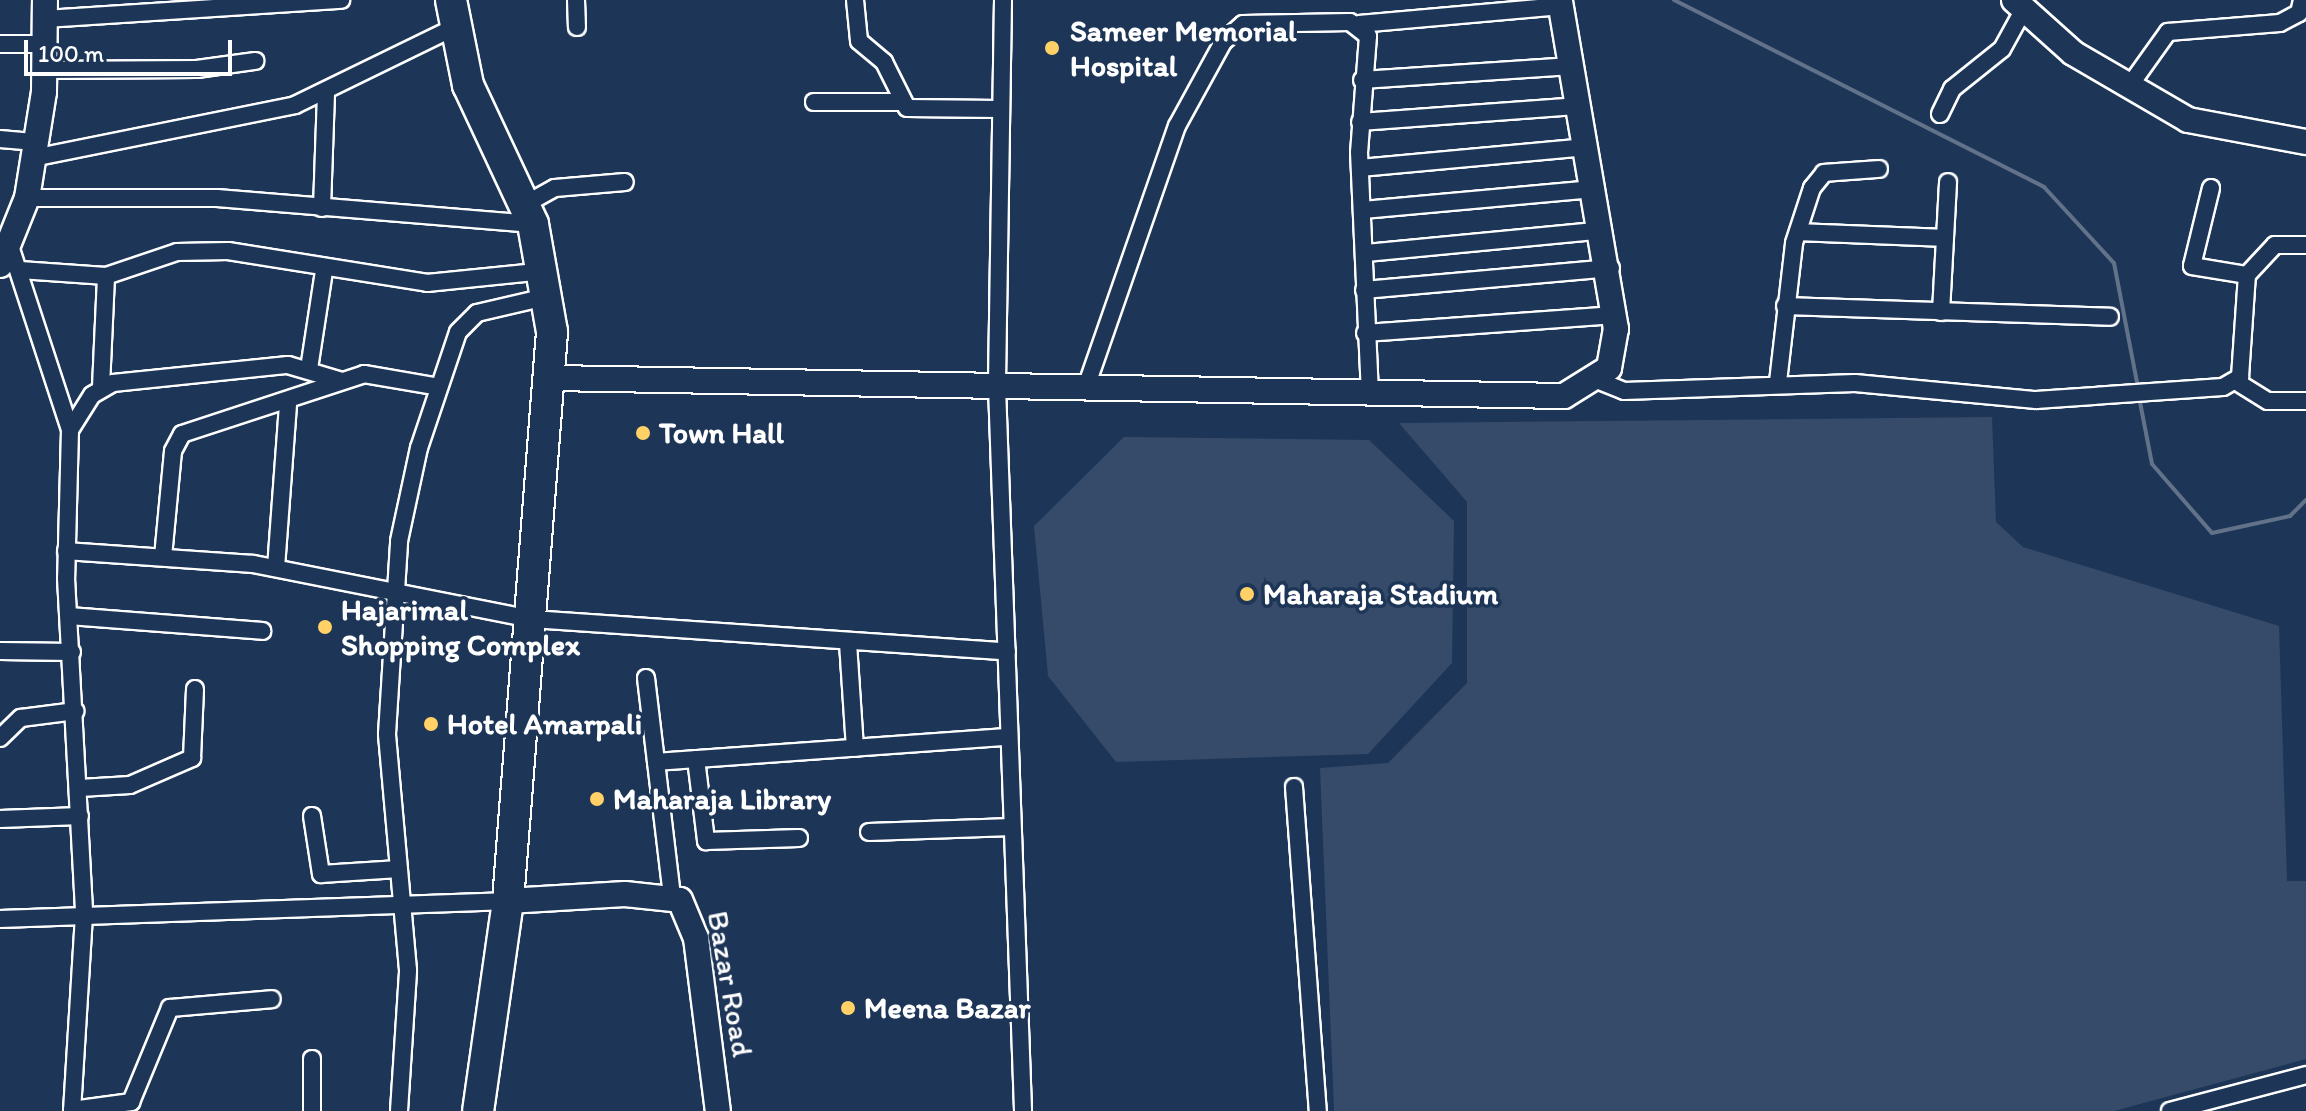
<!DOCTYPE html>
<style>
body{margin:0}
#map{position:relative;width:2306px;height:1111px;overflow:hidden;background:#1d3557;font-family:Itim,sans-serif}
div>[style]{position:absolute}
.green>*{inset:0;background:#364b69}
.stream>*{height:4px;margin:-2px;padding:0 2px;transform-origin:2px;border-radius:2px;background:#617289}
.roads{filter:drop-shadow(2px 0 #fff) drop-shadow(-2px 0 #fff) drop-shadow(0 2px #fff) drop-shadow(0 -2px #fff)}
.street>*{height:16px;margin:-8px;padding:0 8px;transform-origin:8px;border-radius:8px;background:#1d3557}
.secondary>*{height:24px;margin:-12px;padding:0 12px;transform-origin:12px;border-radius:12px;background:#1d3557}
.highway>*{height:30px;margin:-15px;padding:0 15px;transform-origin:15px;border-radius:15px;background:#1d3557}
.dots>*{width:22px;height:22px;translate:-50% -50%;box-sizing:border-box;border:4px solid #1d3557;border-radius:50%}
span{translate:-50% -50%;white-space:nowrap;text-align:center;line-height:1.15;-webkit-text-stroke:7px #1d3557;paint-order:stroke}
.poi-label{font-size:30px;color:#fff;font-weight:700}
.left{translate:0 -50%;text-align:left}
.street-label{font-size:30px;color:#fff}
.scale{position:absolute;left:24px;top:40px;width:208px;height:36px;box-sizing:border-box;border:4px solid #fff;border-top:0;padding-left:10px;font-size:24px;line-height:28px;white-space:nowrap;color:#fff;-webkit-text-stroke:6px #1d3557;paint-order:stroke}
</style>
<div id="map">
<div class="green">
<i style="clip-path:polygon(1992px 417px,1996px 522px,2023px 547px,2279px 626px,2287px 881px,2306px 881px,2306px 1059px,2114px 1111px,1334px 1111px,1320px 768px,1388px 763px,1467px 683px,1467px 502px,1399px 423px)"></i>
<i style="clip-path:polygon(1124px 437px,1369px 440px,1454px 521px,1452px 663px,1368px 754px,1116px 762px,1048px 676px,1034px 526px)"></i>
</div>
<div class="stream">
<i style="left:1674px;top:0;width:415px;rotate:26.8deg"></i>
<i style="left:2044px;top:187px;width:103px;rotate:47.4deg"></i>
<i style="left:2114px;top:263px;width:127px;rotate:79.1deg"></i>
<i style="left:2139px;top:397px;width:68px;rotate:79deg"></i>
<i style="left:2152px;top:464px;width:91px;rotate:49deg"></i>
<i style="left:2212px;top:533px;width:80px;rotate:-12.3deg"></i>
<i style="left:2290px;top:516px;width:23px;rotate:-45deg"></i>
</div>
<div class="roads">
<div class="street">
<i style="left:576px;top:0;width:27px;rotate:88deg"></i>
<i style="left:855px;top:0;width:41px;rotate:84.4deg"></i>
<i style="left:859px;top:41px;width:33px;rotate:40deg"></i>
<i style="left:884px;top:62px;width:51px;rotate:63.4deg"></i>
<i style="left:907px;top:108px;width:91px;rotate:0.6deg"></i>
<i style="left:1003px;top:0;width:387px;rotate:90.9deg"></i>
<i style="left:997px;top:387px;width:724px;rotate:87.94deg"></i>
<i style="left:45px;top:19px;width:297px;rotate:-3.7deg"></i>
<i style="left:1359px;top:24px;width:203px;rotate:-5.1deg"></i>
<i style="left:0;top:44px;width:44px"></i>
<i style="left:44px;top:70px;width:153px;rotate:-0.4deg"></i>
<i style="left:197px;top:69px;width:59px;rotate:-7.9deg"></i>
<i style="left:1362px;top:80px;width:210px;rotate:-3.8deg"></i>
<i style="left:2128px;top:88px;width:69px;rotate:-54.5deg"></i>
<i style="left:2168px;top:32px;width:112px;rotate:-4.6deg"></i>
<i style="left:2280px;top:23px;width:21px;rotate:-28deg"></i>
<i style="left:2299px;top:13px;width:13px;rotate:-77deg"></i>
<i style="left:814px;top:102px;width:86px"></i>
<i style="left:1940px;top:114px;width:28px;rotate:-64deg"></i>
<i style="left:1952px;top:89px;width:64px;rotate:-38.7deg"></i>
<i style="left:2002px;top:49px;width:46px;rotate:-61.2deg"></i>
<i style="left:1360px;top:122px;width:220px;rotate:-4.2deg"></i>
<i style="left:0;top:139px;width:36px;rotate:5deg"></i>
<i style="left:33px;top:158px;width:267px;rotate:-11.4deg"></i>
<i style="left:295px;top:105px;width:176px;rotate:-26deg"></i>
<i style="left:1360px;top:168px;width:228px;rotate:-5.3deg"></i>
<i style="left:2211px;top:188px;width:80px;rotate:103.7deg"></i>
<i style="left:2192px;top:266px;width:56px;rotate:9.3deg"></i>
<i style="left:27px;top:198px;width:190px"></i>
<i style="left:217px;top:198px;width:317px;rotate:4.7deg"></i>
<i style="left:524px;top:205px;width:35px;rotate:-29deg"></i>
<i style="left:555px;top:188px;width:70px;rotate:-4.9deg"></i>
<i style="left:322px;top:208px;width:114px;rotate:-88deg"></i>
<i style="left:1363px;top:210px;width:234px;rotate:-5.2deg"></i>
<i style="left:1798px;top:232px;width:147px;rotate:2.3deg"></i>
<i style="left:10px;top:246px;width:194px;rotate:71.9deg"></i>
<i style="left:70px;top:430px;width:148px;rotate:91.5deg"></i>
<i style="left:66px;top:578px;width:337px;rotate:86.9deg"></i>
<i style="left:84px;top:915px;width:196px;rotate:93.5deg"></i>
<i style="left:1366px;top:253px;width:238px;rotate:-5.5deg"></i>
<i style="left:20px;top:270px;width:86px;rotate:4deg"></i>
<i style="left:106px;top:276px;width:75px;rotate:-18.7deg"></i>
<i style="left:177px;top:252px;width:51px;rotate:-1.1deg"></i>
<i style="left:228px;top:251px;width:202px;rotate:9.1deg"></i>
<i style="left:427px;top:283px;width:120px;rotate:-5.8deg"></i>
<i style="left:1364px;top:290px;width:248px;rotate:-5.1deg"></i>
<i style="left:1785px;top:306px;width:325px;rotate:1.9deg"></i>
<i style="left:1941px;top:312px;width:130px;rotate:-86.9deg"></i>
<i style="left:1365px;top:333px;width:251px;rotate:-4.1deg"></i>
<i style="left:309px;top:369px;width:99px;rotate:-81.3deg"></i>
<i style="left:1597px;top:380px;width:29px;rotate:22deg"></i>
<i style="left:1624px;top:391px;width:231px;rotate:-2deg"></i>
<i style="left:1855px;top:383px;width:182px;rotate:5.4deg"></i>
<i style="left:2036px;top:400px;width:187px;rotate:-4deg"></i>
<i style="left:2223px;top:387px;width:20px;rotate:-30deg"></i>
<i style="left:2240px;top:377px;width:102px;rotate:-86.1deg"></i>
<i style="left:2247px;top:275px;width:41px;rotate:-47deg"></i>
<i style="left:2275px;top:245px;width:31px"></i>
<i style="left:1778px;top:382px;width:140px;rotate:-83.4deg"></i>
<i style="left:1794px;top:243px;width:58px;rotate:-71.9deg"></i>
<i style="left:1812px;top:188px;width:19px;rotate:-51deg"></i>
<i style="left:1824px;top:173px;width:55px;rotate:-4.2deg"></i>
<i style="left:2237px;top:382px;width:36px;rotate:32deg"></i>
<i style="left:2268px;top:401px;width:38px"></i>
<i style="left:101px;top:387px;width:111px;rotate:-87.4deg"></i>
<i style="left:1086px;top:387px;width:276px;rotate:-70.8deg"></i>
<i style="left:1177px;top:126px;width:96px;rotate:-61.3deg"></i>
<i style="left:1223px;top:42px;width:27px;rotate:-42deg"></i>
<i style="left:1243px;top:24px;width:107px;rotate:-1.1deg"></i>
<i style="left:1350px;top:22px;width:23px;rotate:38deg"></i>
<i style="left:1368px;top:36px;width:116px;rotate:94.4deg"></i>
<i style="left:1359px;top:152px;width:240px;rotate:87.4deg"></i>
<i style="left:70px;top:430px;width:41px;rotate:-57.8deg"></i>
<i style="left:92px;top:395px;width:24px;rotate:-30deg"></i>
<i style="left:113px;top:383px;width:176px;rotate:-5.9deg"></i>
<i style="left:288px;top:365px;width:56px;rotate:16.5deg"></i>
<i style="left:66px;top:551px;width:187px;rotate:4deg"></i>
<i style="left:253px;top:564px;width:284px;rotate:11.2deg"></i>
<i style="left:532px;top:619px;width:476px;rotate:3.9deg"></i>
<i style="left:163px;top:557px;width:106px;rotate:-84.6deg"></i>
<i style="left:173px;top:451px;width:19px;rotate:-62deg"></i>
<i style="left:182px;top:434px;width:192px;rotate:-18.2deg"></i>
<i style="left:364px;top:374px;width:76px;rotate:9.8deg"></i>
<i style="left:276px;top:568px;width:165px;rotate:-85.8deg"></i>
<i style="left:69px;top:616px;width:194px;rotate:4.4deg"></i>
<i style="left:848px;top:643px;width:105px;rotate:86.2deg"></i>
<i style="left:0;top:651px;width:72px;rotate:0.8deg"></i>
<i style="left:646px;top:678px;width:221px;rotate:83.2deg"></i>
<i style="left:0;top:738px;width:29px;rotate:-44deg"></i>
<i style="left:21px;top:718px;width:55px;rotate:-7.3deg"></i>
<i style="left:696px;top:759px;width:83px;rotate:83deg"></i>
<i style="left:706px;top:841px;width:93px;rotate:-1.8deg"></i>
<i style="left:656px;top:762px;width:354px;rotate:-4.1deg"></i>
<i style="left:1294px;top:787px;width:325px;rotate:85.8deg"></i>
<i style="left:80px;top:788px;width:50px;rotate:-3.4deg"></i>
<i style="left:130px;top:785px;width:68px;rotate:-23.5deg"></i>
<i style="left:192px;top:758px;width:69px;rotate:-87.5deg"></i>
<i style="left:312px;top:816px;width:59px;rotate:81.2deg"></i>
<i style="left:321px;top:874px;width:78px;rotate:-3.7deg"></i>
<i style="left:0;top:819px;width:80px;rotate:-2.1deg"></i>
<i style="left:869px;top:832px;width:143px;rotate:-2deg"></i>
<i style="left:0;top:919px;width:508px;rotate:-2.03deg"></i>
<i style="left:312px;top:1059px;width:52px;rotate:90deg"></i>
<i style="left:72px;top:1110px;width:60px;rotate:-7.7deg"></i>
<i style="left:131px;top:1102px;width:102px;rotate:-67.5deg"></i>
<i style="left:170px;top:1008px;width:102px;rotate:-5deg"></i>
<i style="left:399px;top:1111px;width:141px;rotate:-86.3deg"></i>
<i style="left:408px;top:970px;width:237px;rotate:-95.1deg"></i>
<i style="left:387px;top:734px;width:193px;rotate:-86.4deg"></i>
<i style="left:399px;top:541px;width:95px;rotate:-77.9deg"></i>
<i style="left:419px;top:448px;width:122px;rotate:-71.4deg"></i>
<i style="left:458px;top:332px;width:27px;rotate:-45deg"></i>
<i style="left:477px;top:313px;width:75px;rotate:-13.1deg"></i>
<i style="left:2170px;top:1111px;width:141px;rotate:-14.8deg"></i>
</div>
<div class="secondary">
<i style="left:2014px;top:0;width:79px;rotate:41.9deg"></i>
<i style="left:2073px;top:53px;width:133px;rotate:30.2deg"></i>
<i style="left:2188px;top:120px;width:120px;rotate:10.6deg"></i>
<i style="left:0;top:265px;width:72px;rotate:-68.1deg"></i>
<i style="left:27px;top:198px;width:107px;rotate:-80.9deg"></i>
<i style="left:44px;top:92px;width:92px;rotate:-89.4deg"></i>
<i style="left:552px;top:378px;width:1012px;rotate:1.02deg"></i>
<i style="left:1564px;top:396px;width:53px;rotate:-31.9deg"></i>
<i style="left:1609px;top:368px;width:40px;rotate:-80deg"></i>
<i style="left:1616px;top:329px;width:334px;rotate:-99.7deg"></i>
<i style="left:508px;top:901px;width:117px;rotate:-3.4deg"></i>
<i style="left:625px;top:894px;width:55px;rotate:6.2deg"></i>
<i style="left:680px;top:900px;width:41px;rotate:67.2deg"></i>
<i style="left:696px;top:938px;width:174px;rotate:82.8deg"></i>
</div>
<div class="highway">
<i style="left:451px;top:0;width:87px;rotate:78.7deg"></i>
<i style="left:468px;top:85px;width:153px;rotate:64.9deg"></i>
<i style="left:533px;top:224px;width:110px;rotate:80deg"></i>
<i style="left:552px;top:332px;width:571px;rotate:94.42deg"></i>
<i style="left:508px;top:901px;width:212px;rotate:98.1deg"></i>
</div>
</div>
<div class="dots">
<i style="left:1052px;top:48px;background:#ffd166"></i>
<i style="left:643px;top:433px;background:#ffd166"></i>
<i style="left:1247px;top:594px;background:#ffd166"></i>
<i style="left:325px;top:627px;background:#ffd166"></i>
<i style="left:431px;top:724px;background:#ffd166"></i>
<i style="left:597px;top:799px;background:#ffd166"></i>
<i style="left:848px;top:1008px;background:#ffd166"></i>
</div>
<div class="poi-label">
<span class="left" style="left:1070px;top:48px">Sameer Memorial<br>Hospital</span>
<span class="left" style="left:659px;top:433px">Town Hall</span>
<span class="left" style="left:1263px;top:594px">Maharaja Stadium</span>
<span class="left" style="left:341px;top:627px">Hajarimal<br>Shopping Complex</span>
<span class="left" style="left:447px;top:724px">Hotel Amarpali</span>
<span class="left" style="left:613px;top:799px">Maharaja Library</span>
<span class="left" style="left:864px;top:1008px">Meena Bazar</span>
</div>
<div class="street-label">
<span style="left:730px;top:984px;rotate:80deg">Bazar Road</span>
</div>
<div class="scale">100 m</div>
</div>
